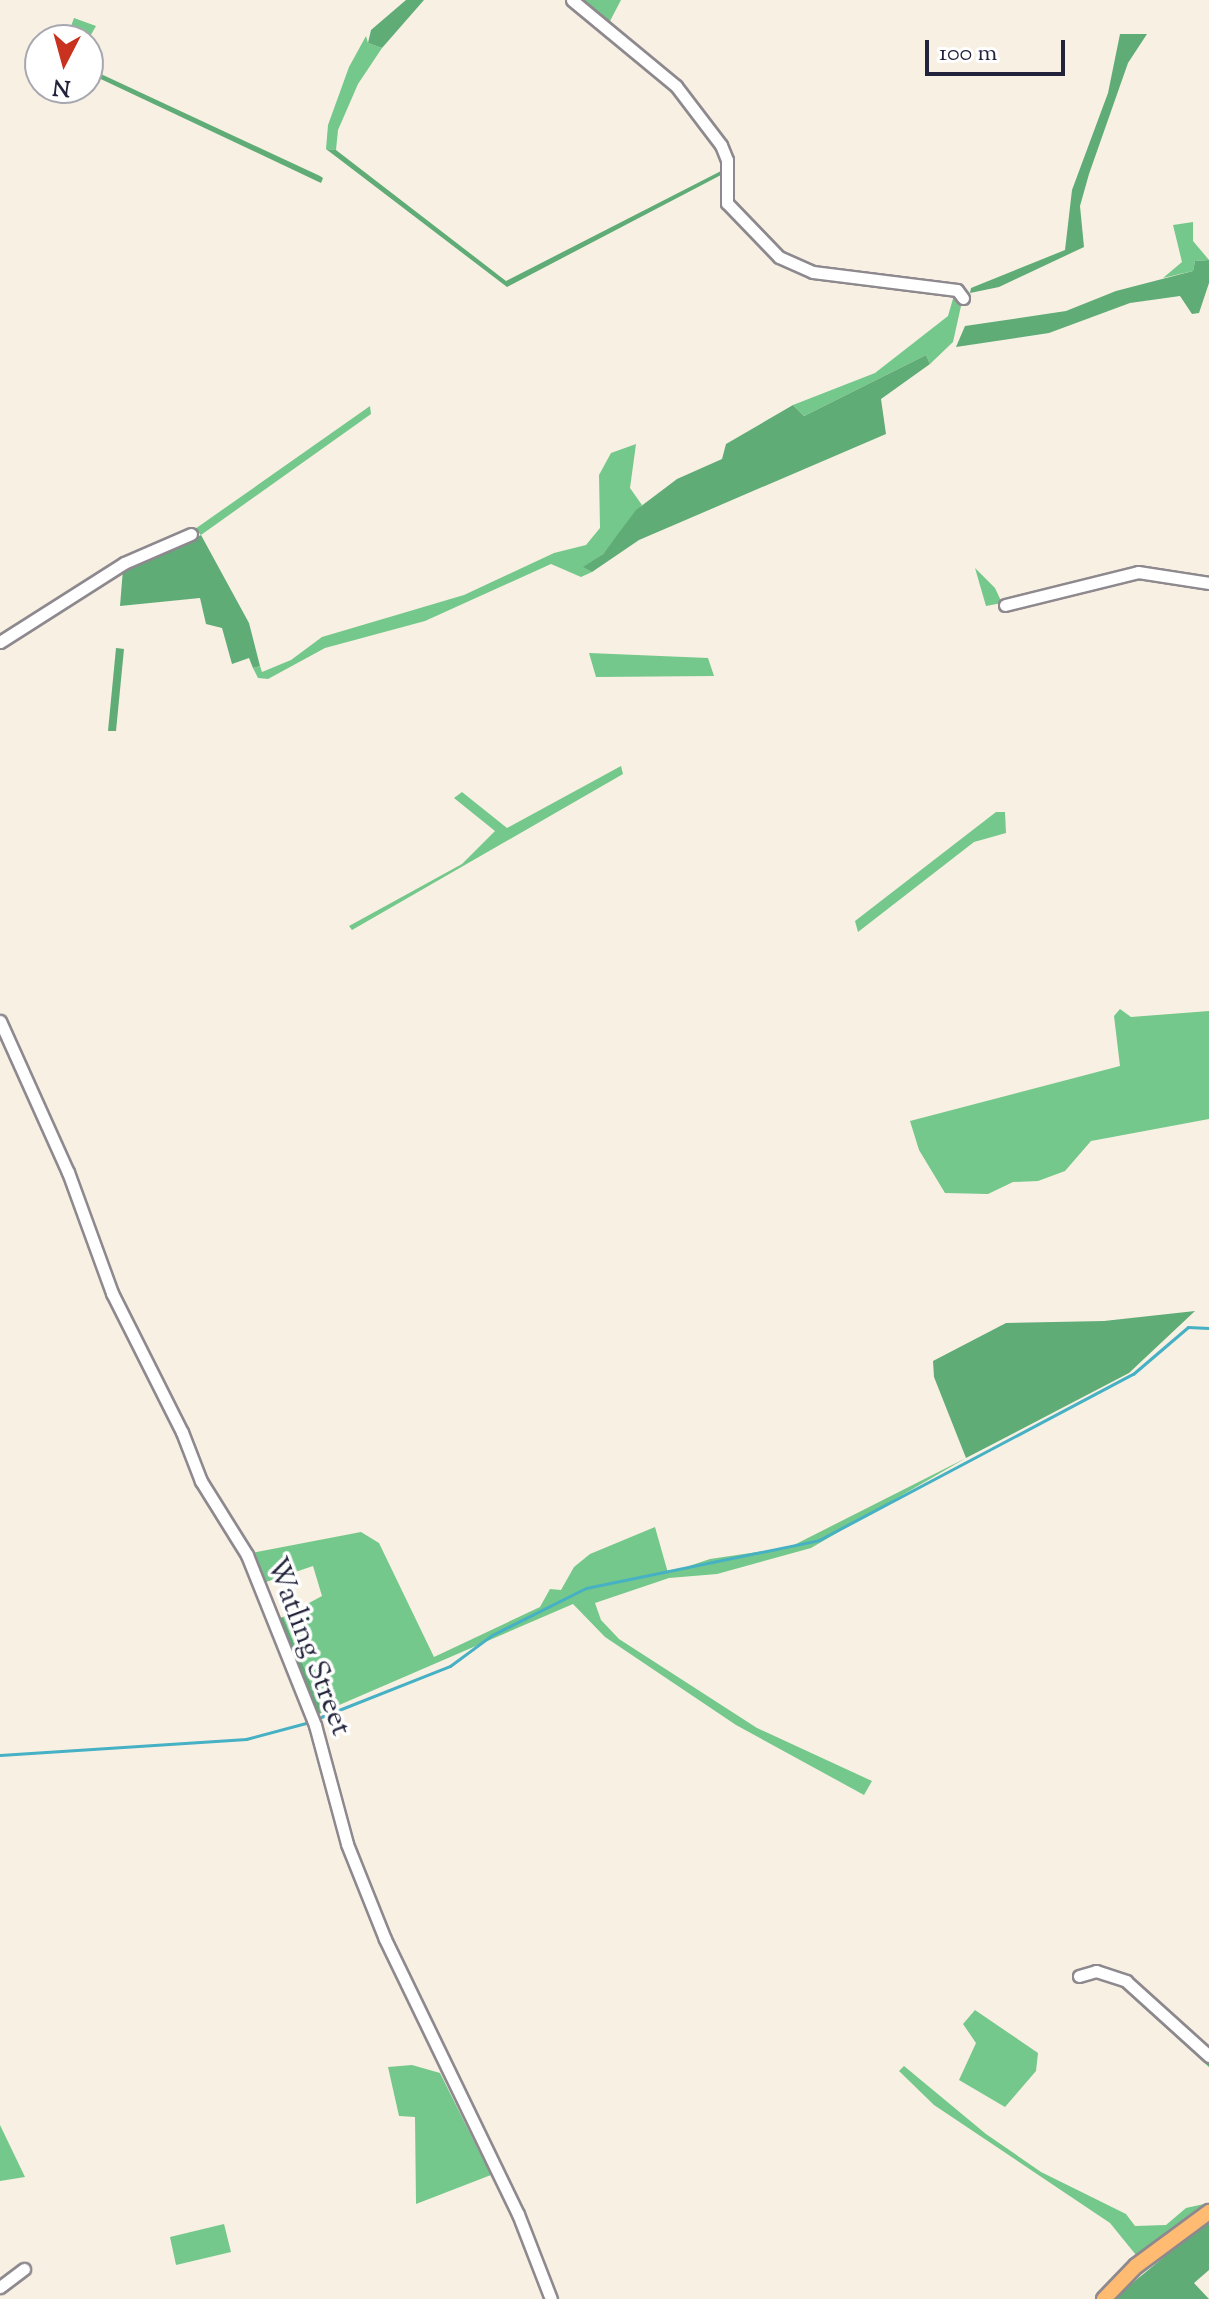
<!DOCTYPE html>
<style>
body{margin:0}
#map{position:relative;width:1209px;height:2299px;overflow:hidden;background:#f8f0e2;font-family:"Sorts Mill Goudy",serif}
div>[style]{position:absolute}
.green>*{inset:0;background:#74c88b}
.forest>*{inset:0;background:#5fac77}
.stream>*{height:3px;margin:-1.5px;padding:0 1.5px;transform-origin:1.5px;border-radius:1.5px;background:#46b0c4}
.roads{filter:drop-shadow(2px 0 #8d898e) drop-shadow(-2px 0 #8d898e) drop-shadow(0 2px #8d898e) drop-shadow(0 -2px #8d898e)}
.minor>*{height:11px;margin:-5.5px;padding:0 5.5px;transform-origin:5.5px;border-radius:5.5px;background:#fff}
.major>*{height:14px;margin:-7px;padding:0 7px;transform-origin:7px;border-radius:7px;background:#ffbb71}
span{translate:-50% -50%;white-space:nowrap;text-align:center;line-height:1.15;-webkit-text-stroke:7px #fff;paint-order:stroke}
.street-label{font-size:30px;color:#22223b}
.north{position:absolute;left:24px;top:24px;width:80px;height:80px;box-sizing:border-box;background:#fff;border:2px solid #a7a7b1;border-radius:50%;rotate:186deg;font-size:22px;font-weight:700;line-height:32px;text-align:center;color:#22223b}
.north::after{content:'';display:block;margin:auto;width:28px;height:36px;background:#c8321e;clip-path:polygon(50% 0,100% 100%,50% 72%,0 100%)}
.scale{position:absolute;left:925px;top:40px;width:140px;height:36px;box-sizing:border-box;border:4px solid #22223b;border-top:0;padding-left:10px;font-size:24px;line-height:28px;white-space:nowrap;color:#22223b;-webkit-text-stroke:6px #fff;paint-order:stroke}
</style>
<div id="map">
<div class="green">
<i style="clip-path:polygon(579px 0,621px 0,609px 23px)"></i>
<i style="clip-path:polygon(74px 18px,96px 26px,88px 40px,66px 40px)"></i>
<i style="clip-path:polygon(366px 36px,368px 43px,382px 48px,358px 84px,338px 130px,336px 150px,326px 149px,328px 125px,349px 67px)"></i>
<i style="clip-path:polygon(1193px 222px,1193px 241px,1209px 260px,1195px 261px,1193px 271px,1163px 278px,1182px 262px,1173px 225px)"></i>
<i style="clip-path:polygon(954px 295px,961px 306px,953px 342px,930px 364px,926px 355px,804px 416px,793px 405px,875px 373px,948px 316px)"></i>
<i style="clip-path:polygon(370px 406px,371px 414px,215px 525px,201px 535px,195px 529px)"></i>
<i style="clip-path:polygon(636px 444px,630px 488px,642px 505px,603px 554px,584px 567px,592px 572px,581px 577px,551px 564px,425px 621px,325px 648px,268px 679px,258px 678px,253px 668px,260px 666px,262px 672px,291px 660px,322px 637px,464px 595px,554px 553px,586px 545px,600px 528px,599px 475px,611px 453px)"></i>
<i style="clip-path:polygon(975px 568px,995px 588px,1002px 603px,986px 606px)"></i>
<i style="clip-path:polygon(589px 653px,708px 658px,714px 676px,596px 677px)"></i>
<i style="clip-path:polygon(621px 766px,623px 774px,352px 930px,349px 926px,462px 864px,495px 831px,454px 798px,462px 792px,507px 828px)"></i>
<i style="clip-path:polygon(996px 812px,1005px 812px,1006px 833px,974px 842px,858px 932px,855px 921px)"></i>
<i style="clip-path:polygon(1120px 1009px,1131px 1017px,1209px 1011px,1209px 1119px,1091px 1141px,1065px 1171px,1038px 1181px,1013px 1182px,988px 1194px,945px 1193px,919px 1150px,910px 1121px,1120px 1066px,1114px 1016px)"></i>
<i style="clip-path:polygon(966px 1458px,811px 1548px,717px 1574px,669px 1578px,595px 1603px,601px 1620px,619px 1639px,757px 1728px,872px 1781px,864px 1795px,736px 1725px,605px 1637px,573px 1604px,323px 1712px,283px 1617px,322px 1596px,313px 1566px,263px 1583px,252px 1553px,361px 1532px,379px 1543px,434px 1657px,540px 1607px,550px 1589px,561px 1590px,574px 1567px,590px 1554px,655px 1527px,668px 1573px,710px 1559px,790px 1547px)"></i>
<i style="clip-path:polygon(975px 2010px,1038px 2053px,1036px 2071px,1005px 2107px,959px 2080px,976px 2043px,963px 2024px)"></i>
<i style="clip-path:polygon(412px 2065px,440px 2073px,491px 2175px,416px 2204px,415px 2117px,399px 2116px,388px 2067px)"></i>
<i style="clip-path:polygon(904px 2066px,986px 2134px,1041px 2172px,1126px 2214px,1135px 2226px,1166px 2225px,1186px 2208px,1204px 2204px,1136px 2255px,1110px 2223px,934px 2105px,899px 2071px)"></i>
<i style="clip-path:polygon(0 2125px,25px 2177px,0 2181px)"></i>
<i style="clip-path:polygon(224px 2224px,231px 2252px,176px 2265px,170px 2237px)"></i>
</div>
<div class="forest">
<i style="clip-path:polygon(406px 0,424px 0,382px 48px,368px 43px,371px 30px)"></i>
<i style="clip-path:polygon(1120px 34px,1147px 34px,1128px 63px,1089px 174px,1080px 206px,1084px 247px,999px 287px,970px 293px,971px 288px,1065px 250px,1072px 190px,1108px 93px)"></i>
<i style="clip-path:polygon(88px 68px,320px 176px,323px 178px,321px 183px,88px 73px)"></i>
<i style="clip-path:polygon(326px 149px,336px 150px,506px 281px,721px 171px,721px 175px,507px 287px)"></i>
<i style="clip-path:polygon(1209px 260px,1209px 283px,1199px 313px,1192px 314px,1180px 296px,1130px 303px,1049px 333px,956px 347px,965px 326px,1066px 311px,1116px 291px,1193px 271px,1195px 261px)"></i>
<i style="clip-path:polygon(926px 355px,930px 364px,881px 399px,886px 434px,639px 540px,592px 572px,583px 567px,603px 554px,636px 510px,677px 479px,722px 459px,726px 444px,793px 405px,804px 416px)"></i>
<i style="clip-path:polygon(201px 535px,249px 623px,260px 666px,253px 668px,249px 658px,232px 664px,222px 628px,206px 624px,200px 598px,120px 606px,123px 569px)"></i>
<i style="clip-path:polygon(116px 648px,124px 649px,116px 731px,108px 731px)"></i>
<i style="clip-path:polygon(1195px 1311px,1129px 1373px,966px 1458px,934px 1377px,933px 1361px,1006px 1323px,1104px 1321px)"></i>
<i style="clip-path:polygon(283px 1617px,323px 1712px,319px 1714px,277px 1619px)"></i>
<i style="clip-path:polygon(1133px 1991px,1209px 2059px,1209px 2067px,1130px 1995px)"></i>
<i style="clip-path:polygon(1209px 2220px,1209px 2270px,1194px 2283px,1209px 2299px,1113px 2299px)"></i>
</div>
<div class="stream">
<i style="left:321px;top:1717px;width:139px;rotate:-21.6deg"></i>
<i style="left:450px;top:1666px;width:52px;rotate:-36.4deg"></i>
<i style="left:492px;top:1635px;width:105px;rotate:-26.6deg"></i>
<i style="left:586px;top:1588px;width:238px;rotate:-11.6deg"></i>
<i style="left:819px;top:1540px;width:355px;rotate:-27.9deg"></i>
<i style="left:1133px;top:1374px;width:72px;rotate:-40.5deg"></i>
<i style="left:1188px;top:1327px;width:21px;rotate:3deg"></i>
<i style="left:0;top:1755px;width:247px;rotate:-3.7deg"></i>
<i style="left:246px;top:1739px;width:62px;rotate:-14.9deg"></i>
</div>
<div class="roads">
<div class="minor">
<i style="left:572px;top:0;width:135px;rotate:39.6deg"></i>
<i style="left:676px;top:86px;width:74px;rotate:52.7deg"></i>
<i style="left:721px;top:145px;width:16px;rotate:68deg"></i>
<i style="left:727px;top:160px;width:43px;rotate:90deg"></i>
<i style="left:727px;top:203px;width:75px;rotate:46.1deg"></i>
<i style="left:779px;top:257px;width:37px;rotate:24deg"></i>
<i style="left:813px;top:272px;width:145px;rotate:7.1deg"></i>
<i style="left:957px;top:290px;width:10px;rotate:53deg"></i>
<i style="left:1005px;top:605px;width:137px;rotate:-13.9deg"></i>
<i style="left:1138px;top:572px;width:72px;rotate:8.8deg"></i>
<i style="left:0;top:642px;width:147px;rotate:-32.5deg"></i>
<i style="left:124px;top:563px;width:73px;rotate:-23.4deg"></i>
<i style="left:0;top:1021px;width:166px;rotate:65.8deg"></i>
<i style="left:68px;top:1172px;width:129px;rotate:70deg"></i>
<i style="left:112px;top:1293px;width:156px;rotate:63.3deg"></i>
<i style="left:182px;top:1432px;width:53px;rotate:68.8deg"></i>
<i style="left:201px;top:1481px;width:87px;rotate:58.1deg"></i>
<i style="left:247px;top:1555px;width:183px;rotate:68.2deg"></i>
<i style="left:315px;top:1725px;width:123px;rotate:74.9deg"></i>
<i style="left:347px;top:1844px;width:102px;rotate:68.2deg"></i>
<i style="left:385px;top:1939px;width:305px;rotate:64.2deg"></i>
<i style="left:518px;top:2214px;width:91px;rotate:68.8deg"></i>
<i style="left:1079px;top:1976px;width:18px;rotate:-16deg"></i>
<i style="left:1096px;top:1971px;width:32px;rotate:18deg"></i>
<i style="left:1126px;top:1981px;width:112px;rotate:42.1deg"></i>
<i style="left:0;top:2287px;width:30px;rotate:-37deg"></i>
</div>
<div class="major">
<i style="left:1104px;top:2299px;width:46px;rotate:-45.9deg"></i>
<i style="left:1136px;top:2266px;width:91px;rotate:-36.5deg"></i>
</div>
</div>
<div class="street-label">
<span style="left:307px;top:1647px;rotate:69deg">Watling Street</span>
</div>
<div class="north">N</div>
<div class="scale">100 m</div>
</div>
